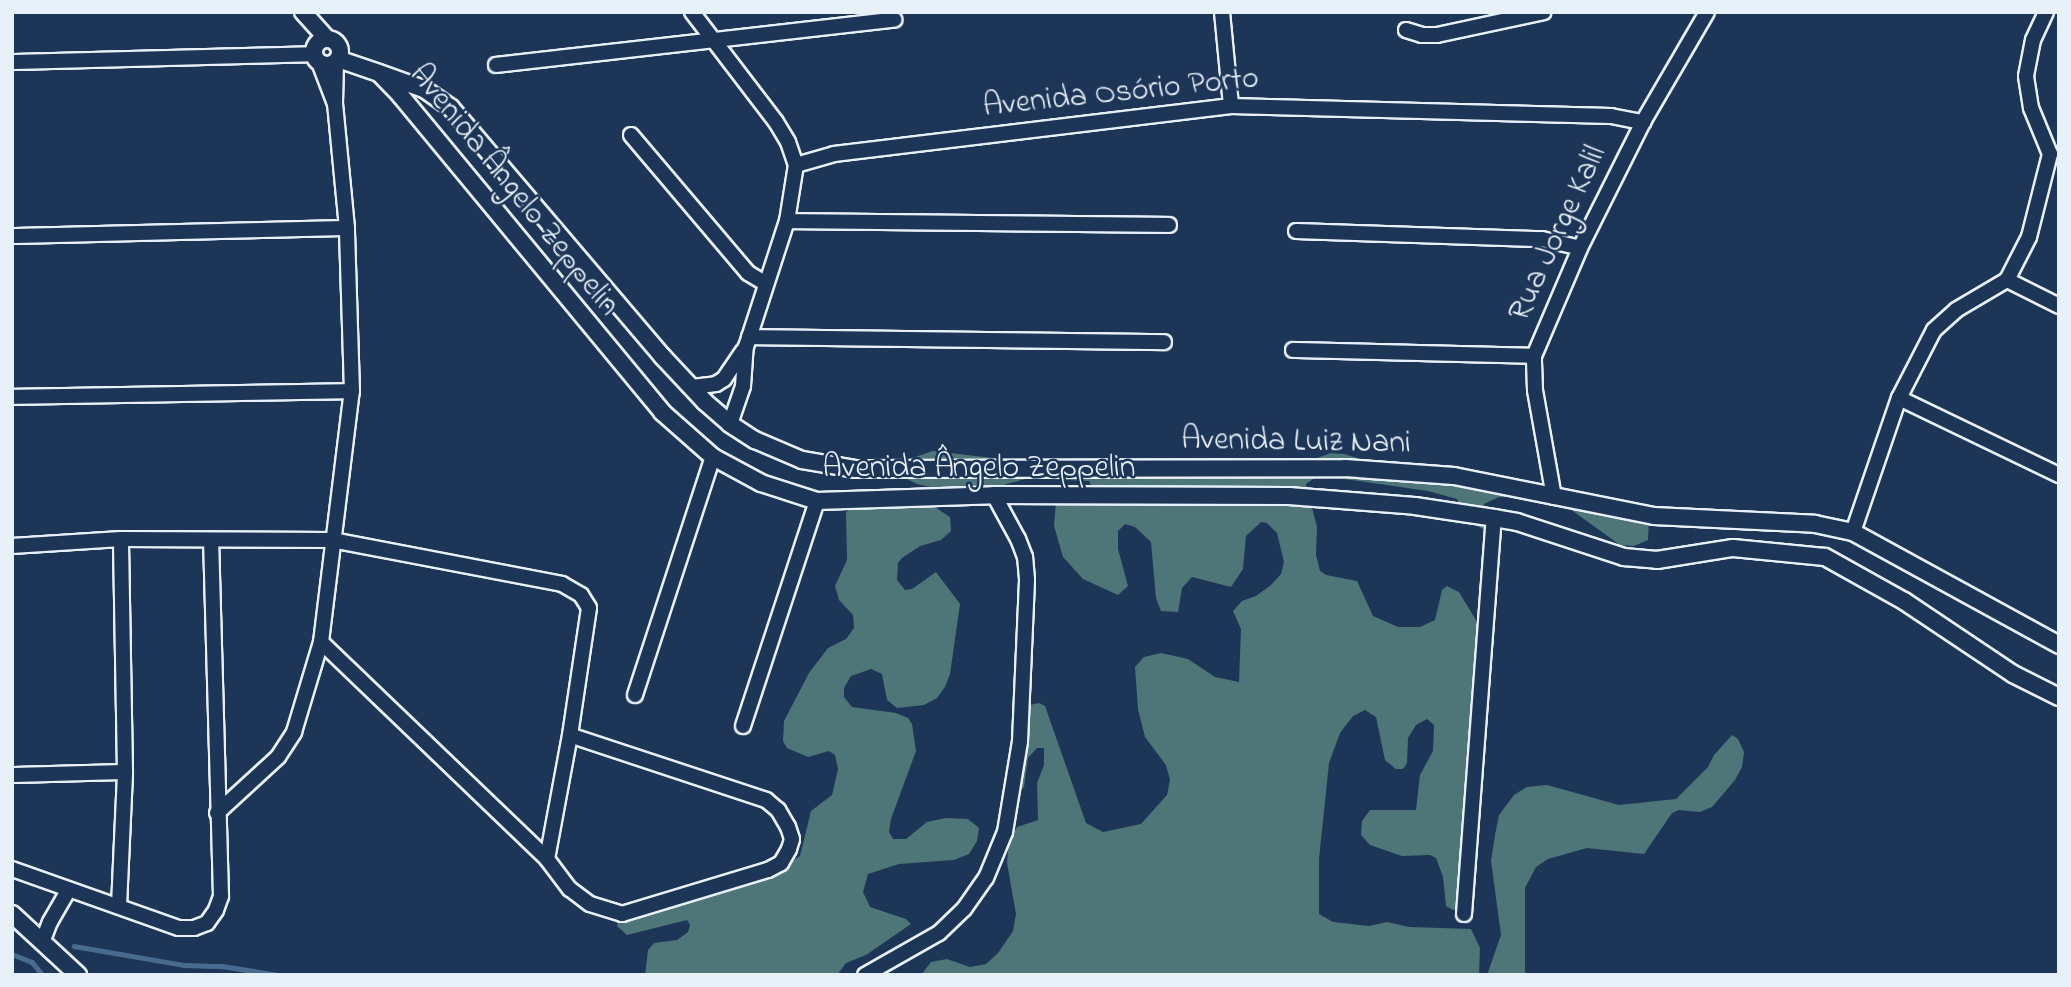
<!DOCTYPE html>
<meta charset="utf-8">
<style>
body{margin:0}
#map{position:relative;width:2071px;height:987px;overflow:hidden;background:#1d3557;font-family:"Indie Flower",sans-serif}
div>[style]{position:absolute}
.green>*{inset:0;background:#4e7679}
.stream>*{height:4.5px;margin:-2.25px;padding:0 2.25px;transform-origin:2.25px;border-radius:2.25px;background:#486c90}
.roads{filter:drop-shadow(2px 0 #e8f1f8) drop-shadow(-2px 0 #e8f1f8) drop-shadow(0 2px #e8f1f8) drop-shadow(0 -2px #e8f1f8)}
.minor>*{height:14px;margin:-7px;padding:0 7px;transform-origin:7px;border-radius:7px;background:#1d3557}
.tertiary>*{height:16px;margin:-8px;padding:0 8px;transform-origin:8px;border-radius:8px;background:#1d3557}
.tertiary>.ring{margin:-8px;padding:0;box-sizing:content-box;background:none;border:16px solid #1d3557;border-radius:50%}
span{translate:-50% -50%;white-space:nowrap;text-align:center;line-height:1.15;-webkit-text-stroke:5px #1d3557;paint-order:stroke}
.street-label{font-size:32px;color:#e8f1f8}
.frame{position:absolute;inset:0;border:14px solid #e8f1f8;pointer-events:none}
</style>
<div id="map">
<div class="green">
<i style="clip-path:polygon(933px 451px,1010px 460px,1116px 458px,1306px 462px,1331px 453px,1344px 454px,1374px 463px,1649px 519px,1648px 540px,1634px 546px,1620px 545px,1563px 504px,1529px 497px,1499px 497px,1484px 504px,1490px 526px,1485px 530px,1467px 521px,1457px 499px,1428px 491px,1331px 477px,1316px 477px,1306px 484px,1317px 527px,1316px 555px,1320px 571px,1326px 575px,1357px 581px,1373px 616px,1398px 627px,1420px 627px,1435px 620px,1442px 590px,1447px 586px,1459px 592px,1476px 620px,1481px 642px,1486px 729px,1466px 785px,1462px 829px,1462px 844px,1474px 891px,1468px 904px,1453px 910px,1446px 906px,1443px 877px,1436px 858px,1430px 855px,1402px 856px,1370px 845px,1361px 835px,1362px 821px,1370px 810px,1416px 810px,1420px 775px,1433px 751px,1434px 725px,1427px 719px,1416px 725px,1408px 738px,1407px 763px,1403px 769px,1396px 769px,1385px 760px,1376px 717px,1365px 710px,1353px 716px,1340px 733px,1329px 763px,1319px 859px,1319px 914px,1333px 922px,1369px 926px,1387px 922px,1409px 927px,1471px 929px,1480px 948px,1479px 975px,921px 975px,931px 962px,947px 959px,970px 967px,986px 964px,998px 953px,1013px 931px,1016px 914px,1007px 863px,1009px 840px,1017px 827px,1038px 820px,1037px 783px,1044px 765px,1044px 748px,1037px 748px,1028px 758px,1024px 787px,1019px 792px,1012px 792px,1030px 705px,1039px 703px,1045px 706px,1086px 823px,1103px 832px,1141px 824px,1167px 795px,1170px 780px,1166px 765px,1145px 737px,1138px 709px,1135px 667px,1144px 657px,1161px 653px,1188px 659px,1215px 677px,1239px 682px,1241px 629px,1233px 611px,1242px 601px,1256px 596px,1271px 585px,1281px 574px,1284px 562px,1277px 533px,1267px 523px,1261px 522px,1246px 536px,1243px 569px,1231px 587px,1192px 577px,1182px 588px,1178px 612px,1161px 611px,1156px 598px,1151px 542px,1135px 527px,1125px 524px,1118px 531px,1118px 549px,1128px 586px,1118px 595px,1083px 579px,1063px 557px,1054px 526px,1056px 502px,1093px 489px,1089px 481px,1029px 478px,999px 486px,939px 489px,917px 484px,905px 478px,909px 459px)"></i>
<i style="clip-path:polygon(927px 502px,950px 517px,951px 531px,941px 540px,920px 546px,902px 558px,898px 563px,897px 580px,905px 590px,912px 589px,936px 572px,960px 604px,950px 674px,945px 687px,937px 698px,924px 705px,897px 708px,887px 700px,882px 674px,871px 669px,851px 676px,844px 688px,844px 697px,852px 707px,896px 713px,908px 718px,912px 724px,916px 751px,891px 819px,889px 832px,893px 839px,906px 839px,927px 822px,946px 818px,968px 819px,979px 828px,977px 841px,969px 854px,954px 860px,899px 864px,868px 874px,863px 892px,870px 907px,906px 919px,911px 924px,866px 955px,846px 963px,837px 975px,645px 975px,648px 950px,654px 943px,677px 940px,688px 932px,690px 925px,687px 920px,627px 935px,617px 926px,619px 919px,774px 864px,789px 863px,800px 856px,811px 811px,832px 795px,838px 769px,835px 755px,829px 751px,808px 757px,787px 748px,783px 741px,784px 721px,809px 673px,828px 648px,846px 639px,854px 628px,853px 615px,839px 600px,835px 586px,847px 560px,846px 512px,851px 508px)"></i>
<i style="clip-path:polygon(1732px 735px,1738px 739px,1744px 752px,1742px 767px,1735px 780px,1712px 807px,1700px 812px,1679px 810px,1672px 813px,1644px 854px,1587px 848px,1548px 859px,1536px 867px,1525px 888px,1525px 972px,1528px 975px,1487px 975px,1501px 935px,1491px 861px,1495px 835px,1499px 815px,1514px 795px,1527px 787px,1547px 785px,1619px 805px,1676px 799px,1708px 767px,1714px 755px)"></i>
</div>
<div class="stream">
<i style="left:74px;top:946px;width:112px;rotate:9.8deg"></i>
<i style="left:184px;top:965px;width:38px;rotate:2deg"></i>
<i style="left:222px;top:966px;width:58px;rotate:9deg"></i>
<i style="left:12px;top:954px;width:22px;rotate:22deg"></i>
<i style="left:32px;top:962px;width:17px;rotate:50deg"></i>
</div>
<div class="roads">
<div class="minor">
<i style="left:692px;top:12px;width:138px;rotate:52.6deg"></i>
<i style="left:776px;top:122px;width:23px;rotate:59deg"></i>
<i style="left:788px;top:142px;width:24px;rotate:71deg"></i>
<i style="left:1222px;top:12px;width:94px;rotate:84.5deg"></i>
<i style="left:1406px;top:30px;width:17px;rotate:17deg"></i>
<i style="left:1422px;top:35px;width:15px"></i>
<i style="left:1437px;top:35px;width:109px;rotate:-12.1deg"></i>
<i style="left:12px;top:62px;width:302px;rotate:-1.5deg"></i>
<i style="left:496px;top:65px;width:401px;rotate:-6.5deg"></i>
<i style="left:335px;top:103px;width:42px;rotate:-88.6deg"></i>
<i style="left:631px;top:135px;width:181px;rotate:49.7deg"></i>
<i style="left:748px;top:273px;width:21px;rotate:31deg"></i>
<i style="left:787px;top:221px;width:382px;rotate:0.6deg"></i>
<i style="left:1296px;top:231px;width:246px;rotate:1.9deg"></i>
<i style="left:1542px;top:239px;width:39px;rotate:13deg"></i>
<i style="left:12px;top:236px;width:335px;rotate:-1.4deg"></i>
<i style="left:2007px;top:280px;width:58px;rotate:26.6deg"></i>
<i style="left:749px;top:337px;width:415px;rotate:0.7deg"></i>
<i style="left:1293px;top:350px;width:241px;rotate:1.4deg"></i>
<i style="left:692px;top:387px;width:24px;rotate:-7deg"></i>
<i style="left:716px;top:384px;width:9px;rotate:-32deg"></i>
<i style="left:724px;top:379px;width:34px;rotate:-56deg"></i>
<i style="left:12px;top:397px;width:340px;rotate:-1deg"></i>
<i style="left:1899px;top:398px;width:178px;rotate:25.7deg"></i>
<i style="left:730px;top:424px;width:40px;rotate:-71.1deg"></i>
<i style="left:743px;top:386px;width:39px;rotate:-86deg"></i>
<i style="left:746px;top:347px;width:133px;rotate:-72deg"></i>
<i style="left:787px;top:221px;width:57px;rotate:-80.9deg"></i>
<i style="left:796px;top:165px;width:40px;rotate:-16deg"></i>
<i style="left:834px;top:154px;width:400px;rotate:-6.9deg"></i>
<i style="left:1231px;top:106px;width:380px;rotate:1.5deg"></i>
<i style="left:1611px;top:116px;width:33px;rotate:11deg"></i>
<i style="left:1554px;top:497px;width:109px;rotate:-100.1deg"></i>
<i style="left:1535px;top:390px;width:34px;rotate:-92deg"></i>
<i style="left:1534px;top:356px;width:117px;rotate:-66.9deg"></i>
<i style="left:1580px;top:248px;width:141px;rotate:-63.4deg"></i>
<i style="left:1643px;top:122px;width:127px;rotate:-59.8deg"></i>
<i style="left:1853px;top:532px;width:142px;rotate:-71.1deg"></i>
<i style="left:1899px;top:398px;width:76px;rotate:-62.8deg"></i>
<i style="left:1934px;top:330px;width:30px;rotate:-42deg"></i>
<i style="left:1956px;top:310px;width:59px;rotate:-30.5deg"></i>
<i style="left:2007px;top:280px;width:48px;rotate:-62.9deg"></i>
<i style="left:2029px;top:237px;width:86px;rotate:-75.8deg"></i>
<i style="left:2050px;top:154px;width:50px;rotate:-112.4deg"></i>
<i style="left:2031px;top:108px;width:32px;rotate:-99deg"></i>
<i style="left:2026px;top:76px;width:37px;rotate:-79deg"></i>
<i style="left:2033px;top:40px;width:31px;rotate:-65deg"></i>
<i style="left:12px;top:546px;width:109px;rotate:-3.7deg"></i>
<i style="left:121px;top:539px;width:211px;rotate:0.3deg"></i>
<i style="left:332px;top:540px;width:234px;rotate:10.8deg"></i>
<i style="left:562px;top:584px;width:22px;rotate:30deg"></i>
<i style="left:581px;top:595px;width:15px;rotate:58deg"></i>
<i style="left:589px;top:608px;width:128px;rotate:98.5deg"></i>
<i style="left:570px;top:735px;width:126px;rotate:100.5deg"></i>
<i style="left:321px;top:642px;width:313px;rotate:43.8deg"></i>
<i style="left:547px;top:859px;width:38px;rotate:53deg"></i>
<i style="left:570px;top:889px;width:25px;rotate:37deg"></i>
<i style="left:590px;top:904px;width:34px;rotate:17deg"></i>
<i style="left:622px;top:914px;width:152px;rotate:-16.8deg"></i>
<i style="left:768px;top:870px;width:15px;rotate:-28deg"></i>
<i style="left:781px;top:863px;width:16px;rotate:-60deg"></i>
<i style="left:789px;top:849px;width:10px;rotate:-73deg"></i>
<i style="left:792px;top:839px;width:13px;rotate:-108deg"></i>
<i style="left:788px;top:827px;width:20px;rotate:-120deg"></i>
<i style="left:778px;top:810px;width:16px;rotate:-140deg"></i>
<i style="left:766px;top:800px;width:206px;rotate:-161.7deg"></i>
<i style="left:635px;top:695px;width:250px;rotate:-71.9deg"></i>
<i style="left:743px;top:726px;width:237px;rotate:-71.8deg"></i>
<i style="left:12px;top:775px;width:113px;rotate:-1.5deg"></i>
<i style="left:217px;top:813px;width:83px;rotate:-42.6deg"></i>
<i style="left:278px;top:757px;width:30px;rotate:-57deg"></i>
<i style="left:294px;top:732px;width:94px;rotate:-73.3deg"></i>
<i style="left:321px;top:642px;width:253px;rotate:-83deg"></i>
<i style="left:352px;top:391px;width:163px;rotate:-91.8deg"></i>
<i style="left:347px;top:228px;width:125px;rotate:-95.5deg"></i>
<i style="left:335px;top:104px;width:45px;rotate:-110.9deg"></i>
<i style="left:12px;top:869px;width:177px;rotate:19.5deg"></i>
<i style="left:179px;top:928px;width:15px"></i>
<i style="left:194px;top:928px;width:14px;rotate:-21deg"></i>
<i style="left:207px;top:923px;width:16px;rotate:-55deg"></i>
<i style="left:216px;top:910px;width:15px;rotate:-70deg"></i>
<i style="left:221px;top:896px;width:356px;rotate:-91.6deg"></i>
<i style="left:119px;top:906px;width:134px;rotate:-87.4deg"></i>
<i style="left:125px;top:772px;width:233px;rotate:-91deg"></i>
<i style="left:1464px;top:914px;width:397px;rotate:-85.7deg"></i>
<i style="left:43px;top:940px;width:19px;rotate:-69deg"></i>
<i style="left:50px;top:922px;width:36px;rotate:-60deg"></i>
<i style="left:865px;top:975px;width:85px;rotate:-29.6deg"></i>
<i style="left:939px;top:933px;width:35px;rotate:-44deg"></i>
<i style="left:964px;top:909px;width:38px;rotate:-55deg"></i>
<i style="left:986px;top:878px;width:50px;rotate:-67.6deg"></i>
<i style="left:1005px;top:832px;width:92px;rotate:-80.6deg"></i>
<i style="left:1020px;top:741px;width:162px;rotate:-87.5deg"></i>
<i style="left:1027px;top:579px;width:22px;rotate:-95deg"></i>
<i style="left:1025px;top:557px;width:19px;rotate:-111deg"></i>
<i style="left:1018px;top:539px;width:50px;rotate:-118.6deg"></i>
</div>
<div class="tertiary">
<i style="left:303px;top:12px;width:36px;rotate:48deg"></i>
<i class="ring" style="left:314px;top:39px;width:10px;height:10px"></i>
<i style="left:338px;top:59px;width:43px;rotate:18.9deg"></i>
<i style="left:379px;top:73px;width:32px;rotate:46deg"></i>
<i style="left:401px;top:96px;width:410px;rotate:50.4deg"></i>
<i style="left:662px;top:412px;width:68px;rotate:41.4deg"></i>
<i style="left:713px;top:457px;width:55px;rotate:28.4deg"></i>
<i style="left:761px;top:483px;width:59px;rotate:17.8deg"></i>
<i style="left:817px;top:501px;width:177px;rotate:-1.9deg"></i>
<i style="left:994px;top:495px;width:295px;rotate:0.2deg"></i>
<i style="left:1289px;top:496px;width:126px;rotate:4.5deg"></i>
<i style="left:1415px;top:506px;width:80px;rotate:8.6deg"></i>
<i style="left:1494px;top:518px;width:23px;rotate:10deg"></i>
<i style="left:1517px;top:522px;width:113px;rotate:18.1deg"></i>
<i style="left:1624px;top:557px;width:33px;rotate:5deg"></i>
<i style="left:1657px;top:560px;width:77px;rotate:-9deg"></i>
<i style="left:1733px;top:548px;width:92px;rotate:5.6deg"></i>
<i style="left:1825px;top:557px;width:90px;rotate:29.1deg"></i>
<i style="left:1904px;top:601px;width:131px;rotate:33.8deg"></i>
<i style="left:2013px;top:674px;width:51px;rotate:26.6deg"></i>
<i style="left:382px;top:74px;width:45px;rotate:19.7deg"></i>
<i style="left:424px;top:89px;width:33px;rotate:35deg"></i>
<i style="left:451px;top:108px;width:326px;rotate:49.6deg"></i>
<i style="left:662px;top:356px;width:63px;rotate:46.9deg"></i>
<i style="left:705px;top:402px;width:33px;rotate:41deg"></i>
<i style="left:730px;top:424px;width:30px;rotate:33deg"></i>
<i style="left:755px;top:440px;width:51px;rotate:23.1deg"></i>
<i style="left:802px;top:460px;width:55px;rotate:9.5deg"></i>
<i style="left:856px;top:469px;width:489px;rotate:-0.1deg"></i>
<i style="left:1345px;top:468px;width:109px;rotate:4.2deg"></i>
<i style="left:1454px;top:476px;width:204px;rotate:11.3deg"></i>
<i style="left:1654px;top:516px;width:161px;rotate:2.8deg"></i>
<i style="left:1815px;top:524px;width:39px;rotate:12deg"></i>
<i style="left:1853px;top:532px;width:235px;rotate:28.7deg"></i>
<i style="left:12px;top:914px;width:90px;rotate:42.7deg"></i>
</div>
</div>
<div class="street-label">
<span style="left:1121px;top:94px;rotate:-6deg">Avenida Osório Porto</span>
<span style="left:513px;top:191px;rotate:51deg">Avenida Ângelo Zeppelin</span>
<span style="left:1559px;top:234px;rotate:-65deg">Rua Jorge Kalil</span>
<span style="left:1296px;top:443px;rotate:1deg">Avenida Luiz Nani</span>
<span style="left:979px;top:469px">Avenida Ângelo Zeppelin</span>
</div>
<div class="frame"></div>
</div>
